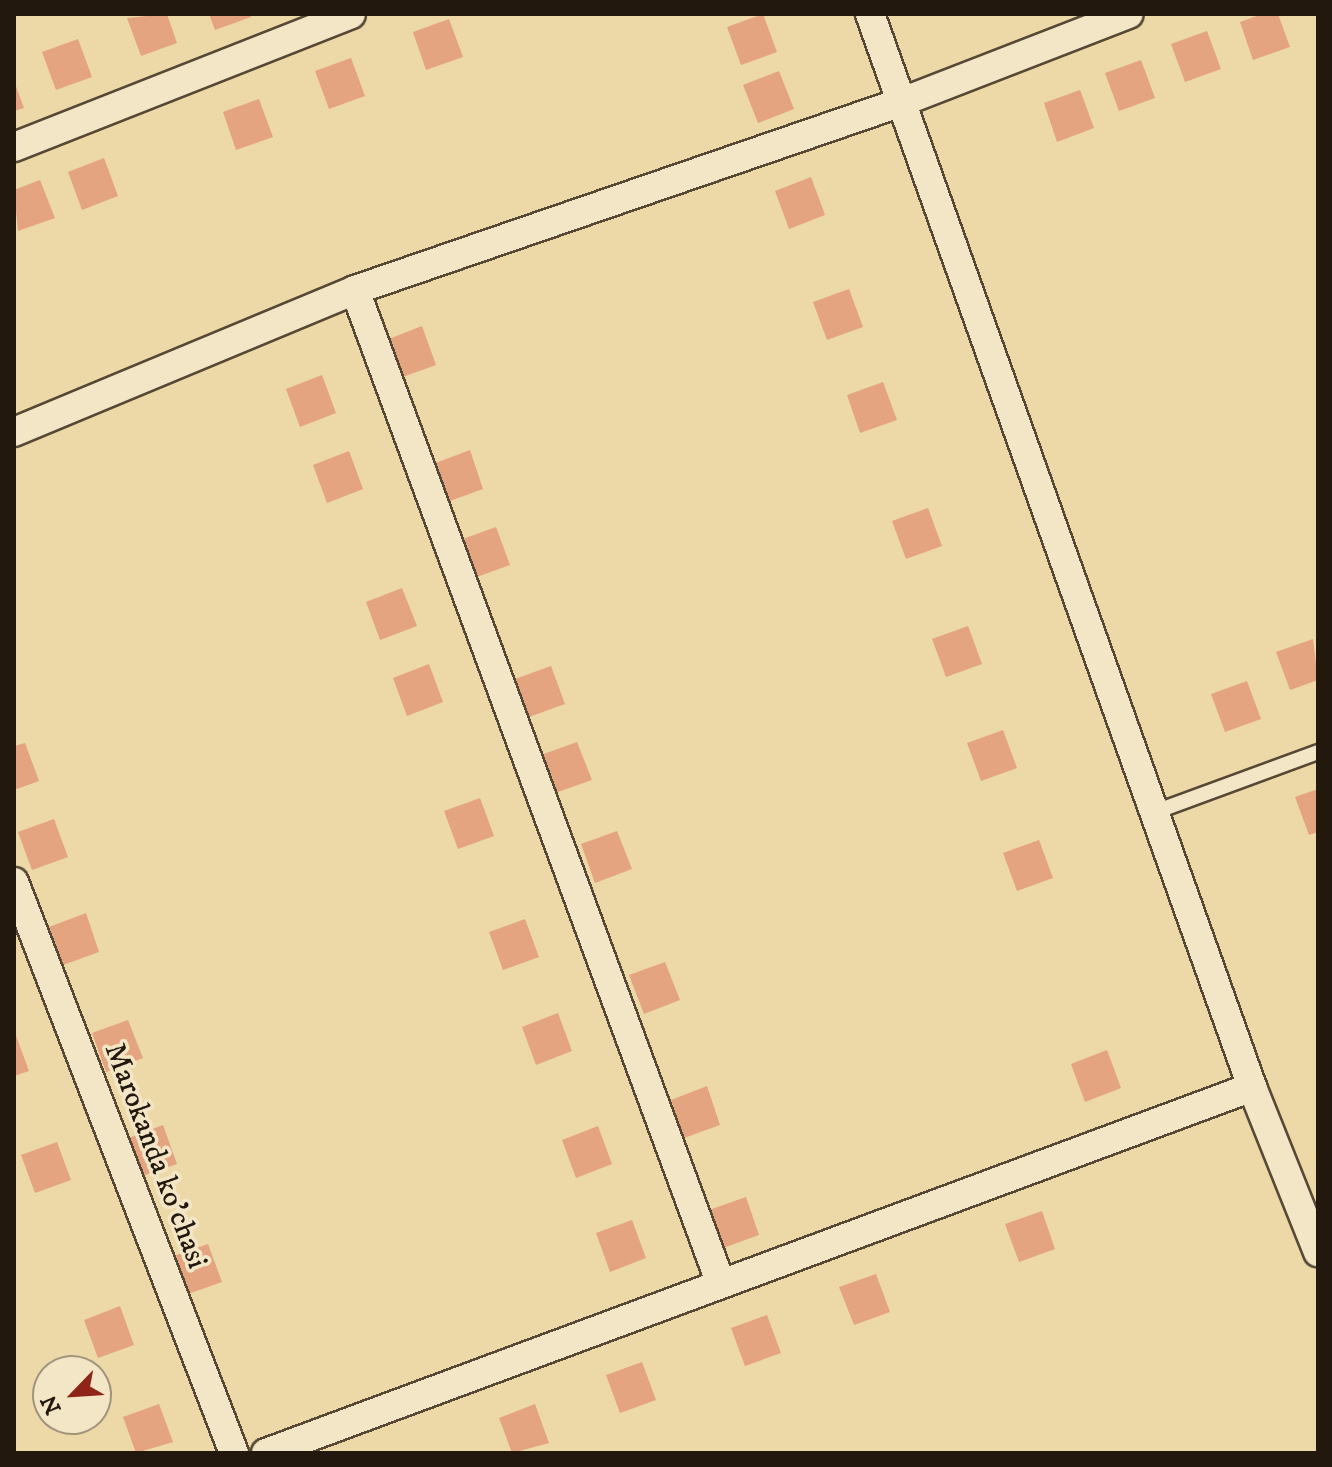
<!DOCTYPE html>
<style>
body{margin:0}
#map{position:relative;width:1332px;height:1467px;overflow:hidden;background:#edd8a8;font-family:"IM FELL DW Pica",serif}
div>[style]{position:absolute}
.building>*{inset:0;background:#e3a47f}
.roads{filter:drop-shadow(2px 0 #564834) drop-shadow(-2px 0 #564834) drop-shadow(0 2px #564834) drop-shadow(0 -2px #564834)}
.lane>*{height:14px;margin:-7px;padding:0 7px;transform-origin:7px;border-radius:7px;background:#f3e6c6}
.street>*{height:28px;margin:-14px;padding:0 14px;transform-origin:14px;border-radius:14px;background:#f3e6c6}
span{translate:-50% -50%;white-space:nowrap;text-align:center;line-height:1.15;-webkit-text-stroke:7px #f3e6c6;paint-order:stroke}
.street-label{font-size:30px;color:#23180d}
.frame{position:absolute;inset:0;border:16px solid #23180d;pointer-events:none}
.north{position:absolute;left:32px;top:1355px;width:80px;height:80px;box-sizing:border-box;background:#f3e6c6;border:2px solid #a0947c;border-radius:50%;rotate:245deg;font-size:22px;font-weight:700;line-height:32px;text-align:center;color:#23180d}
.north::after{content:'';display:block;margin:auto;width:28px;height:36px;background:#8f2418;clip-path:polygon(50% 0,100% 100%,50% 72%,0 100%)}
</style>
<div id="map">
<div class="building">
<i style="clip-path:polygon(167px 14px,177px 43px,141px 56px,127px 18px)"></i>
<i style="clip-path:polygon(209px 14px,250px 14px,251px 17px,215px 30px)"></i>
<i style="clip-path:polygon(763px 14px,777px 52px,741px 65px,727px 27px)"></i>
<i style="clip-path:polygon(1262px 14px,1278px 14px,1290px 47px,1253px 60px,1240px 22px)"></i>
<i style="clip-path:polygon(449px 19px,463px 57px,426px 70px,413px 32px)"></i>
<i style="clip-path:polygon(1207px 31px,1221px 69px,1185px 82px,1171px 44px)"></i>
<i style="clip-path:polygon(78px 39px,92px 77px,56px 90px,42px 52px)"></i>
<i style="clip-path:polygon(351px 58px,365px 96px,329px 109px,315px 71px)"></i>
<i style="clip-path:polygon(1141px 60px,1155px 98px,1119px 111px,1105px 73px)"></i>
<i style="clip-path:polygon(779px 71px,794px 109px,758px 123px,743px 85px)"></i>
<i style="clip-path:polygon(14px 81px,24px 108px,14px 111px)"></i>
<i style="clip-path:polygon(1080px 90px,1094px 128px,1057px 142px,1044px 103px)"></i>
<i style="clip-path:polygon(259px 99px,273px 137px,236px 150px,223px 112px)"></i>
<i style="clip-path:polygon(104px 158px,118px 196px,82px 210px,68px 172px)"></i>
<i style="clip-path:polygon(811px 177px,825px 215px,789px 229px,775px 191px)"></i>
<i style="clip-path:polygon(40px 180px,55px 218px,18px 231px,14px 190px)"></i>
<i style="clip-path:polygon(849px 289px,863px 327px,827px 340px,813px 302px)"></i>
<i style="clip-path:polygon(422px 326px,436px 365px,400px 378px,386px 340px)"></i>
<i style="clip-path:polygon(322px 375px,336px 413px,300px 427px,286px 389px)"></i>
<i style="clip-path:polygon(883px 382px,897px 420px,860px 433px,847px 395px)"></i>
<i style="clip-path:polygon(470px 450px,483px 489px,447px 502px,433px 464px)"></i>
<i style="clip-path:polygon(349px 451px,363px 489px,327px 503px,313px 465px)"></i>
<i style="clip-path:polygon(928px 508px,942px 546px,906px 559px,892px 521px)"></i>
<i style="clip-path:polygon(496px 527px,510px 565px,474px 578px,460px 540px)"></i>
<i style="clip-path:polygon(402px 588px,417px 626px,380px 640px,366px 602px)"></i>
<i style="clip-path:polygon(968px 626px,982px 664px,946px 677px,932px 639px)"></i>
<i style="clip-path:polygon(1313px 639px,1318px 680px,1290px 690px,1276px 652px)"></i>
<i style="clip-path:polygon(429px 664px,443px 702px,407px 716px,393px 678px)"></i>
<i style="clip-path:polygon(551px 666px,565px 704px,529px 717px,515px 679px)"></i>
<i style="clip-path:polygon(1247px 681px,1261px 719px,1225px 732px,1211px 694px)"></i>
<i style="clip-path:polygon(1003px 730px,1017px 768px,981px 781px,967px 743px)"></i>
<i style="clip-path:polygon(577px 742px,592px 780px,555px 793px,541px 755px)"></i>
<i style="clip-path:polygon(25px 743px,39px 781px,14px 790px,14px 746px)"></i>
<i style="clip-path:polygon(1318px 789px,1318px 832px,1309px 835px,1295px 797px)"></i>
<i style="clip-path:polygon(480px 798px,494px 836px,458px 849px,444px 811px)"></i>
<i style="clip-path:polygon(54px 819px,68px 857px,32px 870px,18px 832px)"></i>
<i style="clip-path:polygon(617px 831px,632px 869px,595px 883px,581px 844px)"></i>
<i style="clip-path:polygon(1039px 840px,1053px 878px,1017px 891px,1003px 853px)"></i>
<i style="clip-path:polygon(86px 913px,99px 952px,63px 965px,49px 927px)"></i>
<i style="clip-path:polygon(525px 919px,539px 957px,503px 970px,489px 932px)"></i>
<i style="clip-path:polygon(665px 962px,680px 1000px,644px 1014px,629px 975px)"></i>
<i style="clip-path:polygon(558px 1013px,572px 1051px,536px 1065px,522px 1027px)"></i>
<i style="clip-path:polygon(128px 1020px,143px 1058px,106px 1072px,92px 1033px)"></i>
<i style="clip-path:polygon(14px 1030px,29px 1071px,14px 1076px)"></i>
<i style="clip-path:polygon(1107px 1050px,1121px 1088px,1085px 1102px,1071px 1064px)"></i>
<i style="clip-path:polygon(707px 1086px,720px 1125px,684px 1138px,671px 1100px)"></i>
<i style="clip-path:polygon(163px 1125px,177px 1164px,140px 1177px,126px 1139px)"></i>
<i style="clip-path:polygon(598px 1126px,612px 1164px,576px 1178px,562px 1140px)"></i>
<i style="clip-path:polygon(57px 1142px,71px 1180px,35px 1193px,21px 1155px)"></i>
<i style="clip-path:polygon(746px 1197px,759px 1235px,723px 1248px,709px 1210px)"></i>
<i style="clip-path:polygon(1042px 1211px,1055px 1249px,1019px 1262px,1005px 1224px)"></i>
<i style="clip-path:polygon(632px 1220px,646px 1258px,610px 1272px,596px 1233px)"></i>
<i style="clip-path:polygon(208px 1244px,222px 1282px,185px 1295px,171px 1257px)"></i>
<i style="clip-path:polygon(876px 1274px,890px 1312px,854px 1325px,839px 1287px)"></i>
<i style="clip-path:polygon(120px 1306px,134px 1345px,98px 1358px,84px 1320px)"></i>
<i style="clip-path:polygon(767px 1315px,781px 1353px,745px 1366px,731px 1328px)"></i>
<i style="clip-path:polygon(642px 1362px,656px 1400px,620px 1413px,606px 1375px)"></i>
<i style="clip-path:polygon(159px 1404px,173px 1442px,136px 1453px,123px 1417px)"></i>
<i style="clip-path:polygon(535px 1404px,549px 1443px,512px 1453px,499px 1418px)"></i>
</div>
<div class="roads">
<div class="lane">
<i style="left:1155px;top:812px;width:174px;rotate:-20.2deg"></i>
</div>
<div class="street">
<i style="left:870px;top:14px;width:1139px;rotate:70.4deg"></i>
<i style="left:1252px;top:1087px;width:178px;rotate:68.2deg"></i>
<i style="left:14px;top:147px;width:362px;rotate:-21.5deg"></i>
<i style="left:355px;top:290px;width:1059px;rotate:69.79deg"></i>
<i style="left:14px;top:432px;width:369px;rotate:-22.6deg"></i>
<i style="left:355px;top:290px;width:578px;rotate:-18.97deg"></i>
<i style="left:902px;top:102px;width:243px;rotate:-21.2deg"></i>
<i style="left:14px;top:882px;width:612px;rotate:68.93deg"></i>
<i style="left:266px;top:1453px;width:1052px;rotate:-20.36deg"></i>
</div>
</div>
<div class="street-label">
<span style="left:155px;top:1156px;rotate:69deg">Marokanda ko'chasi</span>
</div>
<div class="frame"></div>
<div class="north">N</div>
</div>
